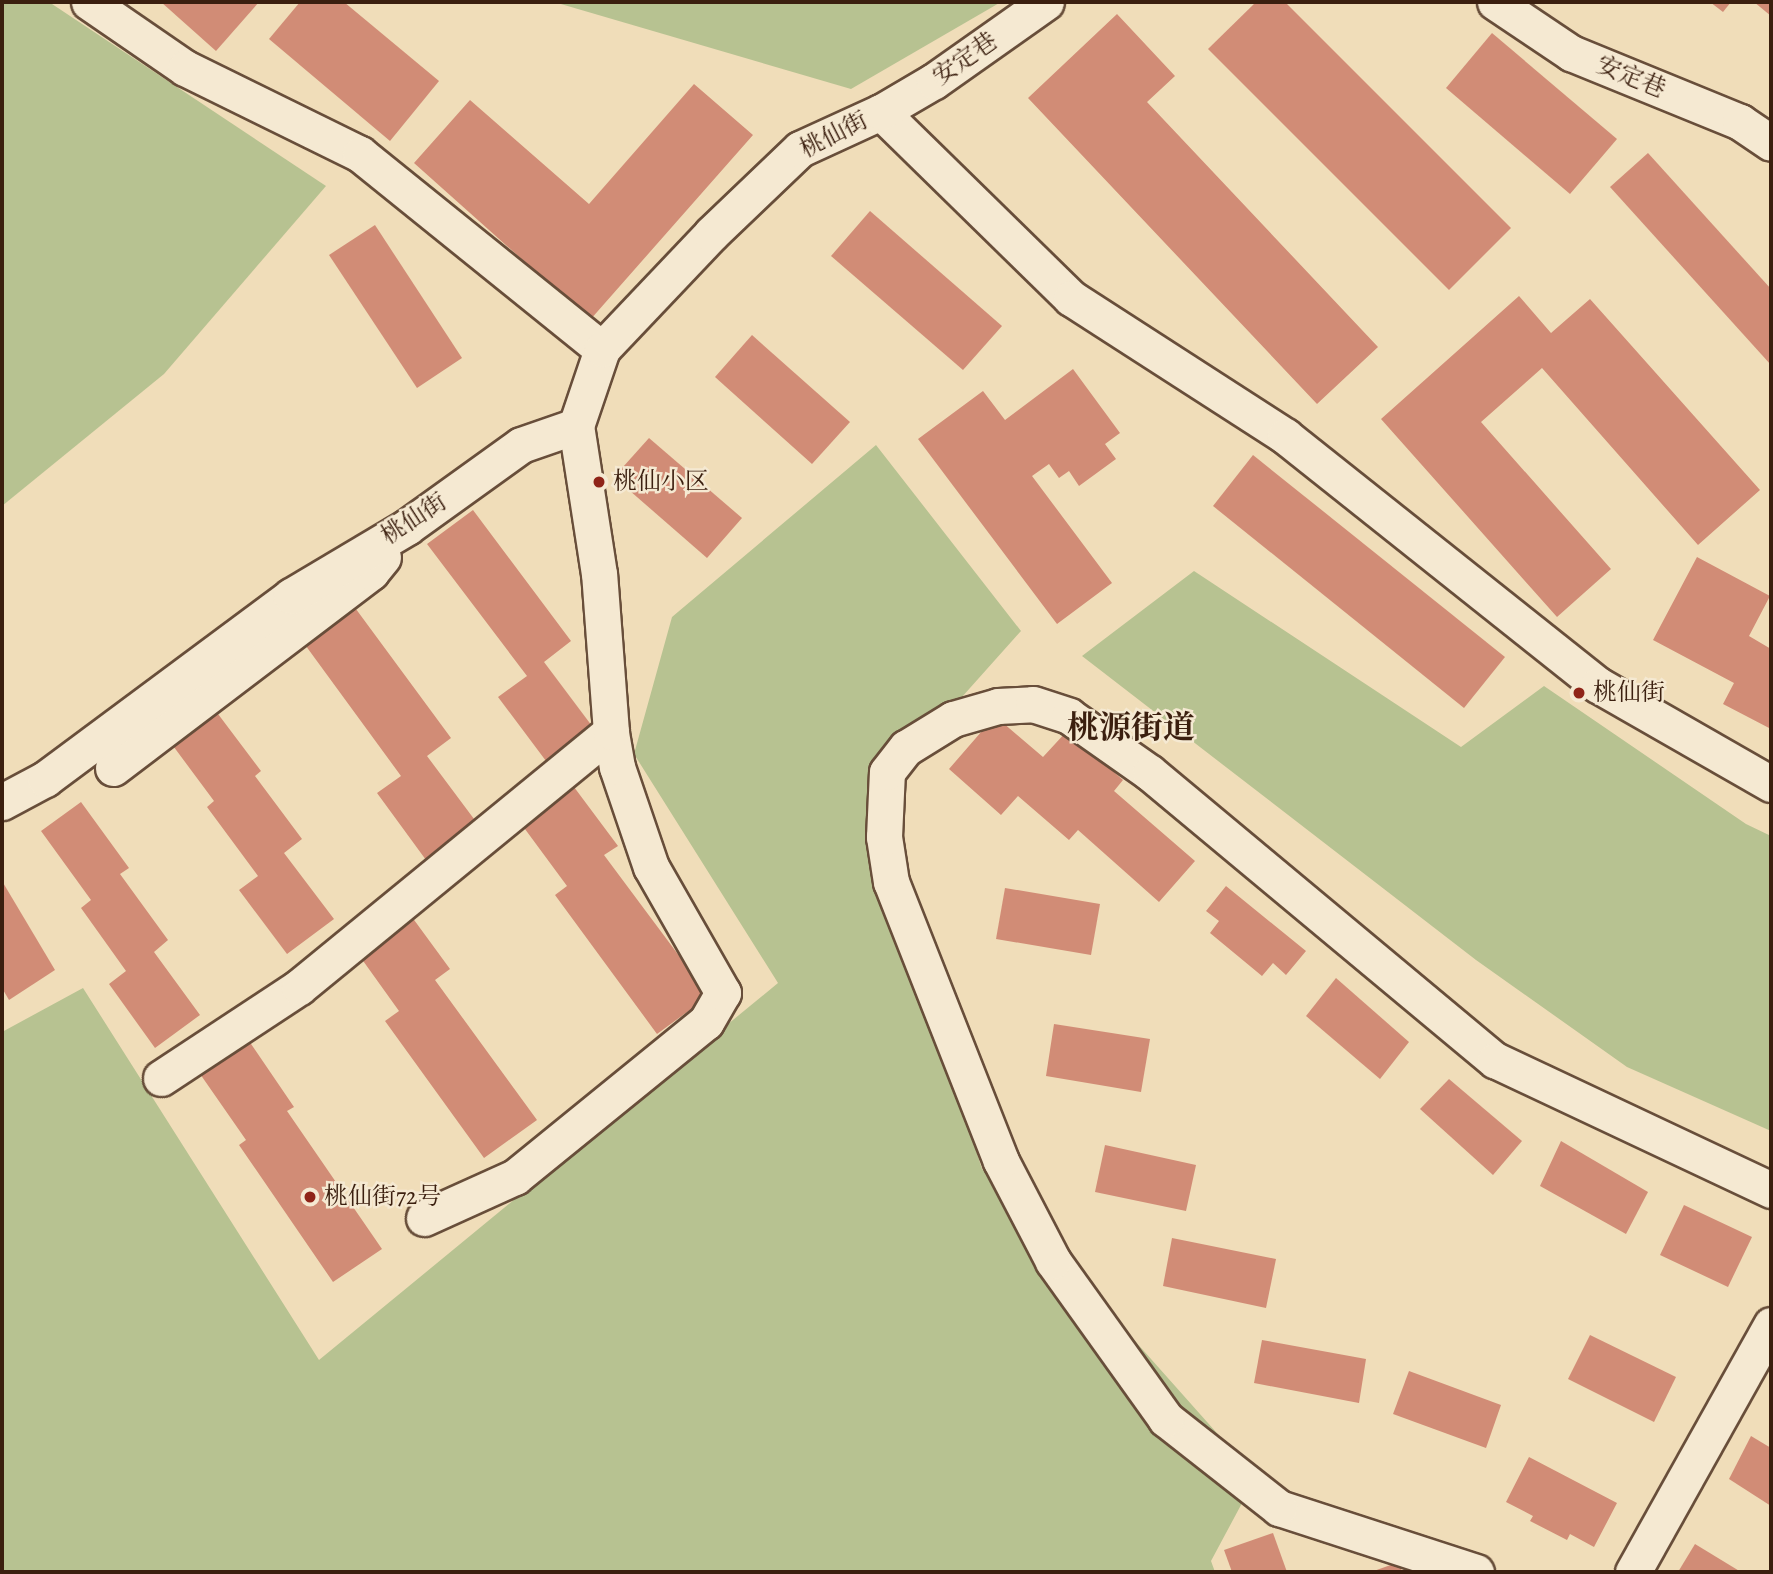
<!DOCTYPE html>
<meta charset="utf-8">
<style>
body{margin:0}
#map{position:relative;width:1773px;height:1574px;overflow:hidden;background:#f0ddb9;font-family:Alegreya,"Noto Serif SC",serif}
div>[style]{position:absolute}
.green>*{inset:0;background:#b7c291}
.building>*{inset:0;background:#d18c76}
.roads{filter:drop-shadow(2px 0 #684e3a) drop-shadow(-2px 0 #684e3a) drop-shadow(0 2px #684e3a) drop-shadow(0 -2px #684e3a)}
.minor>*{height:35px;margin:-17.5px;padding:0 17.5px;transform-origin:17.5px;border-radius:17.5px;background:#f5e9d2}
.dots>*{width:19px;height:19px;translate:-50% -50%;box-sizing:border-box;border:4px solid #f5e9d2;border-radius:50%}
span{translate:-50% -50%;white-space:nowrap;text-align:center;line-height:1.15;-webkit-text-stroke:5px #f5e9d2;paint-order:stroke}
.street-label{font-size:24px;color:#3b1f0f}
.poi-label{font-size:24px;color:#3b1f0f}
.left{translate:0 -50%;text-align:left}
.district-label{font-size:32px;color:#3b1f0f;font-weight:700}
.frame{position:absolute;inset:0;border:4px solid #3b1f0f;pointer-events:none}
</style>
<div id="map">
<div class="green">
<i style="clip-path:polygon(2px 2px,49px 2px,326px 186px,164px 374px,2px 506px)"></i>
<i style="clip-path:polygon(554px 2px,1001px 2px,851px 89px)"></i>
<i style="clip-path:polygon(876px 445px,1021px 631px,903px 763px,900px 914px,982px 1169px,1256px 1477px,1211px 1561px,1215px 1572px,2px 1572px,2px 1032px,83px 988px,319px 1360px,778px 983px,634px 754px,672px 617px)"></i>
<i style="clip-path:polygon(1194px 571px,1461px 747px,1544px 686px,1746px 824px,1771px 836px,1771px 1131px,1627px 1067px,1476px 960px,1082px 656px)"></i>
</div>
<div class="building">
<i style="clip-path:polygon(161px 2px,259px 2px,216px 51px)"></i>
<i style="clip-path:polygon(300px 2px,344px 2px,439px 81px,390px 141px,269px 39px)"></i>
<i style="clip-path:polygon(1256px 2px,1285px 2px,1511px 228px,1449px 290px,1208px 49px)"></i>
<i style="clip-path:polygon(1710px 2px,1731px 2px,1723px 12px)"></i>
<i style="clip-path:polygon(1754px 2px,1771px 2px,1771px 16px)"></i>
<i style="clip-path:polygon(1117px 14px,1175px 76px,1147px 102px,1378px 347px,1317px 404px,1028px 98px)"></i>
<i style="clip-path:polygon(1492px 33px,1617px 139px,1570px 194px,1446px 88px)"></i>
<i style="clip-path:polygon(694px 84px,753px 135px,590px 320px,414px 163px,470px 100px,589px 204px)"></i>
<i style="clip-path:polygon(1648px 153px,1771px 289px,1771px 365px,1610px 187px)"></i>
<i style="clip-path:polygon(870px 211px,1002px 326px,963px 370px,831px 256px)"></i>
<i style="clip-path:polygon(375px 225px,462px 358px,417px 388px,329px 255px)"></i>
<i style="clip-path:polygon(1519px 296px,1551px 333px,1590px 299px,1760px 490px,1698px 545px,1542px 368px,1481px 422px,1611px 569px,1557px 617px,1381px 419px)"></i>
<i style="clip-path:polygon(752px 335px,850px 422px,812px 464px,715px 377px)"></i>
<i style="clip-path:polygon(1073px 369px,1120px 433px,1105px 444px,1116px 459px,1079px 486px,1069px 471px,1059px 478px,1049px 464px,1032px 476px,1112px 583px,1057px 624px,918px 439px,983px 391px,1005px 420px)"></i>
<i style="clip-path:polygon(649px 438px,742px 518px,707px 558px,614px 477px)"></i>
<i style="clip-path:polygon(1253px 455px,1505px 657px,1464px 708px,1213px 506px)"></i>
<i style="clip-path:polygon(473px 510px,571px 641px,544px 662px,592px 726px,546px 761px,498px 697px,527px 676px,427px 544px)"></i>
<i style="clip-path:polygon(1697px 557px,1770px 596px,1749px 636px,1771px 649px,1771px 729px,1723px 704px,1734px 683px,1653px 640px)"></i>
<i style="clip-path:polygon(353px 605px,451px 738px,427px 756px,477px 823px,426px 860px,377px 793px,401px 776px,303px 642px)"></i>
<i style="clip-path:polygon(209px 702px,261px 771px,255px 776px,302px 839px,284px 853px,334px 919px,287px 954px,239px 890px,258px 876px,207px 807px,214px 801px,165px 735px)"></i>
<i style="clip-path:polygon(995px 716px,1043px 757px,1067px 731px,1123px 780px,1114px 791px,1195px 861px,1159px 902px,1078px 830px,1069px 840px,1018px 796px,1001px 815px,949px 769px)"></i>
<i style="clip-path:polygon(574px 787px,618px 846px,604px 855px,709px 996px,657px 1034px,555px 895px,567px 886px,522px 825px)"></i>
<i style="clip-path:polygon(81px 802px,129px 868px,120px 874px,168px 940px,154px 952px,200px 1015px,155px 1048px,109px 984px,126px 971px,81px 908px,91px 900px,41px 831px)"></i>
<i style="clip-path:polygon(2px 881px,55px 970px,9px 1000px,2px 988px)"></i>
<i style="clip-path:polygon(1226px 886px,1306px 951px,1286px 975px,1273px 963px,1262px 976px,1210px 933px,1219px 921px,1206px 911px)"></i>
<i style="clip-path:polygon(1005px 888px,1100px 904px,1091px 955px,996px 939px)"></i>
<i style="clip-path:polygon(409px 913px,450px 969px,435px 980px,537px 1120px,484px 1158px,385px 1021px,399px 1011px,356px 951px)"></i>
<i style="clip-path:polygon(1336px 978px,1409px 1042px,1380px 1079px,1306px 1016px)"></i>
<i style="clip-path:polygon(1054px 1024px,1150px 1039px,1141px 1092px,1046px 1076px)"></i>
<i style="clip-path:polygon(247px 1038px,294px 1107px,287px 1111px,382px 1249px,333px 1282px,239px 1145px,246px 1140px,198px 1071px)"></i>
<i style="clip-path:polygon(1449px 1079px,1522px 1141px,1493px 1175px,1420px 1109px)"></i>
<i style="clip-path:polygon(1561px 1141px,1648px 1192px,1626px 1234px,1540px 1186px)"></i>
<i style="clip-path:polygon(1105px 1145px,1196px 1165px,1186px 1211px,1095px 1192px)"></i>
<i style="clip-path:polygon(1684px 1205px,1752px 1237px,1728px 1287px,1660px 1255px)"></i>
<i style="clip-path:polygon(1172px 1238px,1276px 1259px,1266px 1308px,1163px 1286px)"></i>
<i style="clip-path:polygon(1590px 1335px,1676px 1377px,1654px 1422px,1568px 1379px)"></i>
<i style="clip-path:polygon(1262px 1340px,1366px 1359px,1359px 1403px,1254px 1383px)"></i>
<i style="clip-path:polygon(1409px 1371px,1501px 1405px,1486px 1448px,1393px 1414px)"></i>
<i style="clip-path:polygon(1751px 1436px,1771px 1448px,1771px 1506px,1729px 1479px)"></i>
<i style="clip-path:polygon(1529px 1457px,1617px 1503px,1594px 1547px,1570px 1534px,1567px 1540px,1530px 1521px,1533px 1516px,1506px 1502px)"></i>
<i style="clip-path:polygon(1273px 1533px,1287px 1572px,1232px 1572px,1224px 1550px)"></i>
<i style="clip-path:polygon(1695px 1544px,1741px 1572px,1678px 1572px)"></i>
<i style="clip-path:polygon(1399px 1562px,1402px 1572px,1371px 1572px)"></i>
</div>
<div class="roads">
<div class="minor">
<i style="left:89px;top:2px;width:116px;rotate:34.5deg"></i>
<i style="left:185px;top:68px;width:195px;rotate:26.2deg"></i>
<i style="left:360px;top:154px;width:311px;rotate:38.9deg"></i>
<i style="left:1495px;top:2px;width:92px;rotate:33.9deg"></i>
<i style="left:1571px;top:53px;width:183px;rotate:22.2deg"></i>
<i style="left:1740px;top:122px;width:37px;rotate:34deg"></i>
<i style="left:881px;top:112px;width:266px;rotate:44.4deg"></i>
<i style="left:1071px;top:298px;width:255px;rotate:32.8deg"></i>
<i style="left:1285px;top:436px;width:400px;rotate:38.5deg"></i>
<i style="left:1598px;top:685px;width:199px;rotate:29.8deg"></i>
<i style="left:113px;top:768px;width:324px;rotate:-37.2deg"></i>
<i style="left:371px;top:572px;width:19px;rotate:-51deg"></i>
<i style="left:2px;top:802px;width:49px;rotate:-28.1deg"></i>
<i style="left:45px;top:779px;width:307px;rotate:-36.6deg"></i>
<i style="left:291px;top:596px;width:135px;rotate:-30.7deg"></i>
<i style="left:407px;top:527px;width:140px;rotate:-35.7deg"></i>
<i style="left:521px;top:445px;width:58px;rotate:-19.1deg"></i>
<i style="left:161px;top:1078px;width:165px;rotate:-33.4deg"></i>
<i style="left:299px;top:987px;width:403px;rotate:-39.3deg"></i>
<i style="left:424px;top:1218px;width:100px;rotate:-24.3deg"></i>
<i style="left:515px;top:1177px;width:246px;rotate:-39.1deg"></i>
<i style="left:706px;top:1022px;width:34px;rotate:-60deg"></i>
<i style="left:723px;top:993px;width:145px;rotate:-119.7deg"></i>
<i style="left:651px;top:867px;width:106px;rotate:-108.8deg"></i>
<i style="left:617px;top:767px;width:36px;rotate:-100deg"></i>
<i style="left:611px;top:732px;width:158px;rotate:-94.3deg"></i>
<i style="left:599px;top:574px;width:150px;rotate:-98.8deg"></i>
<i style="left:576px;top:426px;width:81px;rotate:-71.3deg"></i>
<i style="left:602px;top:349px;width:158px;rotate:-46.5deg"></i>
<i style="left:711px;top:234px;width:123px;rotate:-43.7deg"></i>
<i style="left:800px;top:149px;width:89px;rotate:-24.6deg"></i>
<i style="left:881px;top:112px;width:61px;rotate:-30.3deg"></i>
<i style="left:934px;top:81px;width:137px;rotate:-35.2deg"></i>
<i style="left:1476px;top:1572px;width:207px;rotate:-162deg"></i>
<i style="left:1279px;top:1508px;width:144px;rotate:-141.8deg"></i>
<i style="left:1166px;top:1419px;width:194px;rotate:-125.6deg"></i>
<i style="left:1053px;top:1261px;width:113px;rotate:-117.5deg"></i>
<i style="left:1001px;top:1161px;width:300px;rotate:-111.5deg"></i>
<i style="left:891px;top:882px;width:46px;rotate:-98.8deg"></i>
<i style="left:884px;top:837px;width:65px;rotate:-87.4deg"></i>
<i style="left:887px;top:772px;width:31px;rotate:-52deg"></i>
<i style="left:906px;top:748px;width:55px;rotate:-31.7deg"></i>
<i style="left:953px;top:719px;width:47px;rotate:-16.1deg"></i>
<i style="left:998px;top:706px;width:35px;rotate:-3deg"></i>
<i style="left:1033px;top:704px;width:38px;rotate:18deg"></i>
<i style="left:1069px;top:716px;width:99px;rotate:35.1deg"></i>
<i style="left:1150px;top:773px;width:449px;rotate:39.8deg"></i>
<i style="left:1495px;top:1060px;width:305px;rotate:25.2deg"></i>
<i style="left:1633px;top:1572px;width:283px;rotate:-60.8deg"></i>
</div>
</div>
<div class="dots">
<i style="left:599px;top:482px;background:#8f2418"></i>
<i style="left:1579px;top:693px;background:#8f2418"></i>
<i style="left:310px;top:1197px;background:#8f2418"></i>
</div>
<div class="street-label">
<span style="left:965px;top:59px;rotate:-35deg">安定巷</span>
<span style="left:1631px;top:77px;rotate:22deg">安定巷</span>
<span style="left:834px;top:135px;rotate:-27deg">桃仙街</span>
<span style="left:414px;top:519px;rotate:-33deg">桃仙街</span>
</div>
<div class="poi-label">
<span class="left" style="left:613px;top:482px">桃仙小区</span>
<span class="left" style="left:1593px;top:693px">桃仙街</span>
<span class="left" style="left:324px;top:1197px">桃仙街72号</span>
</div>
<div class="district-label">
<span style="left:1131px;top:727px">桃源街道</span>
</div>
<div class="frame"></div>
</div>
